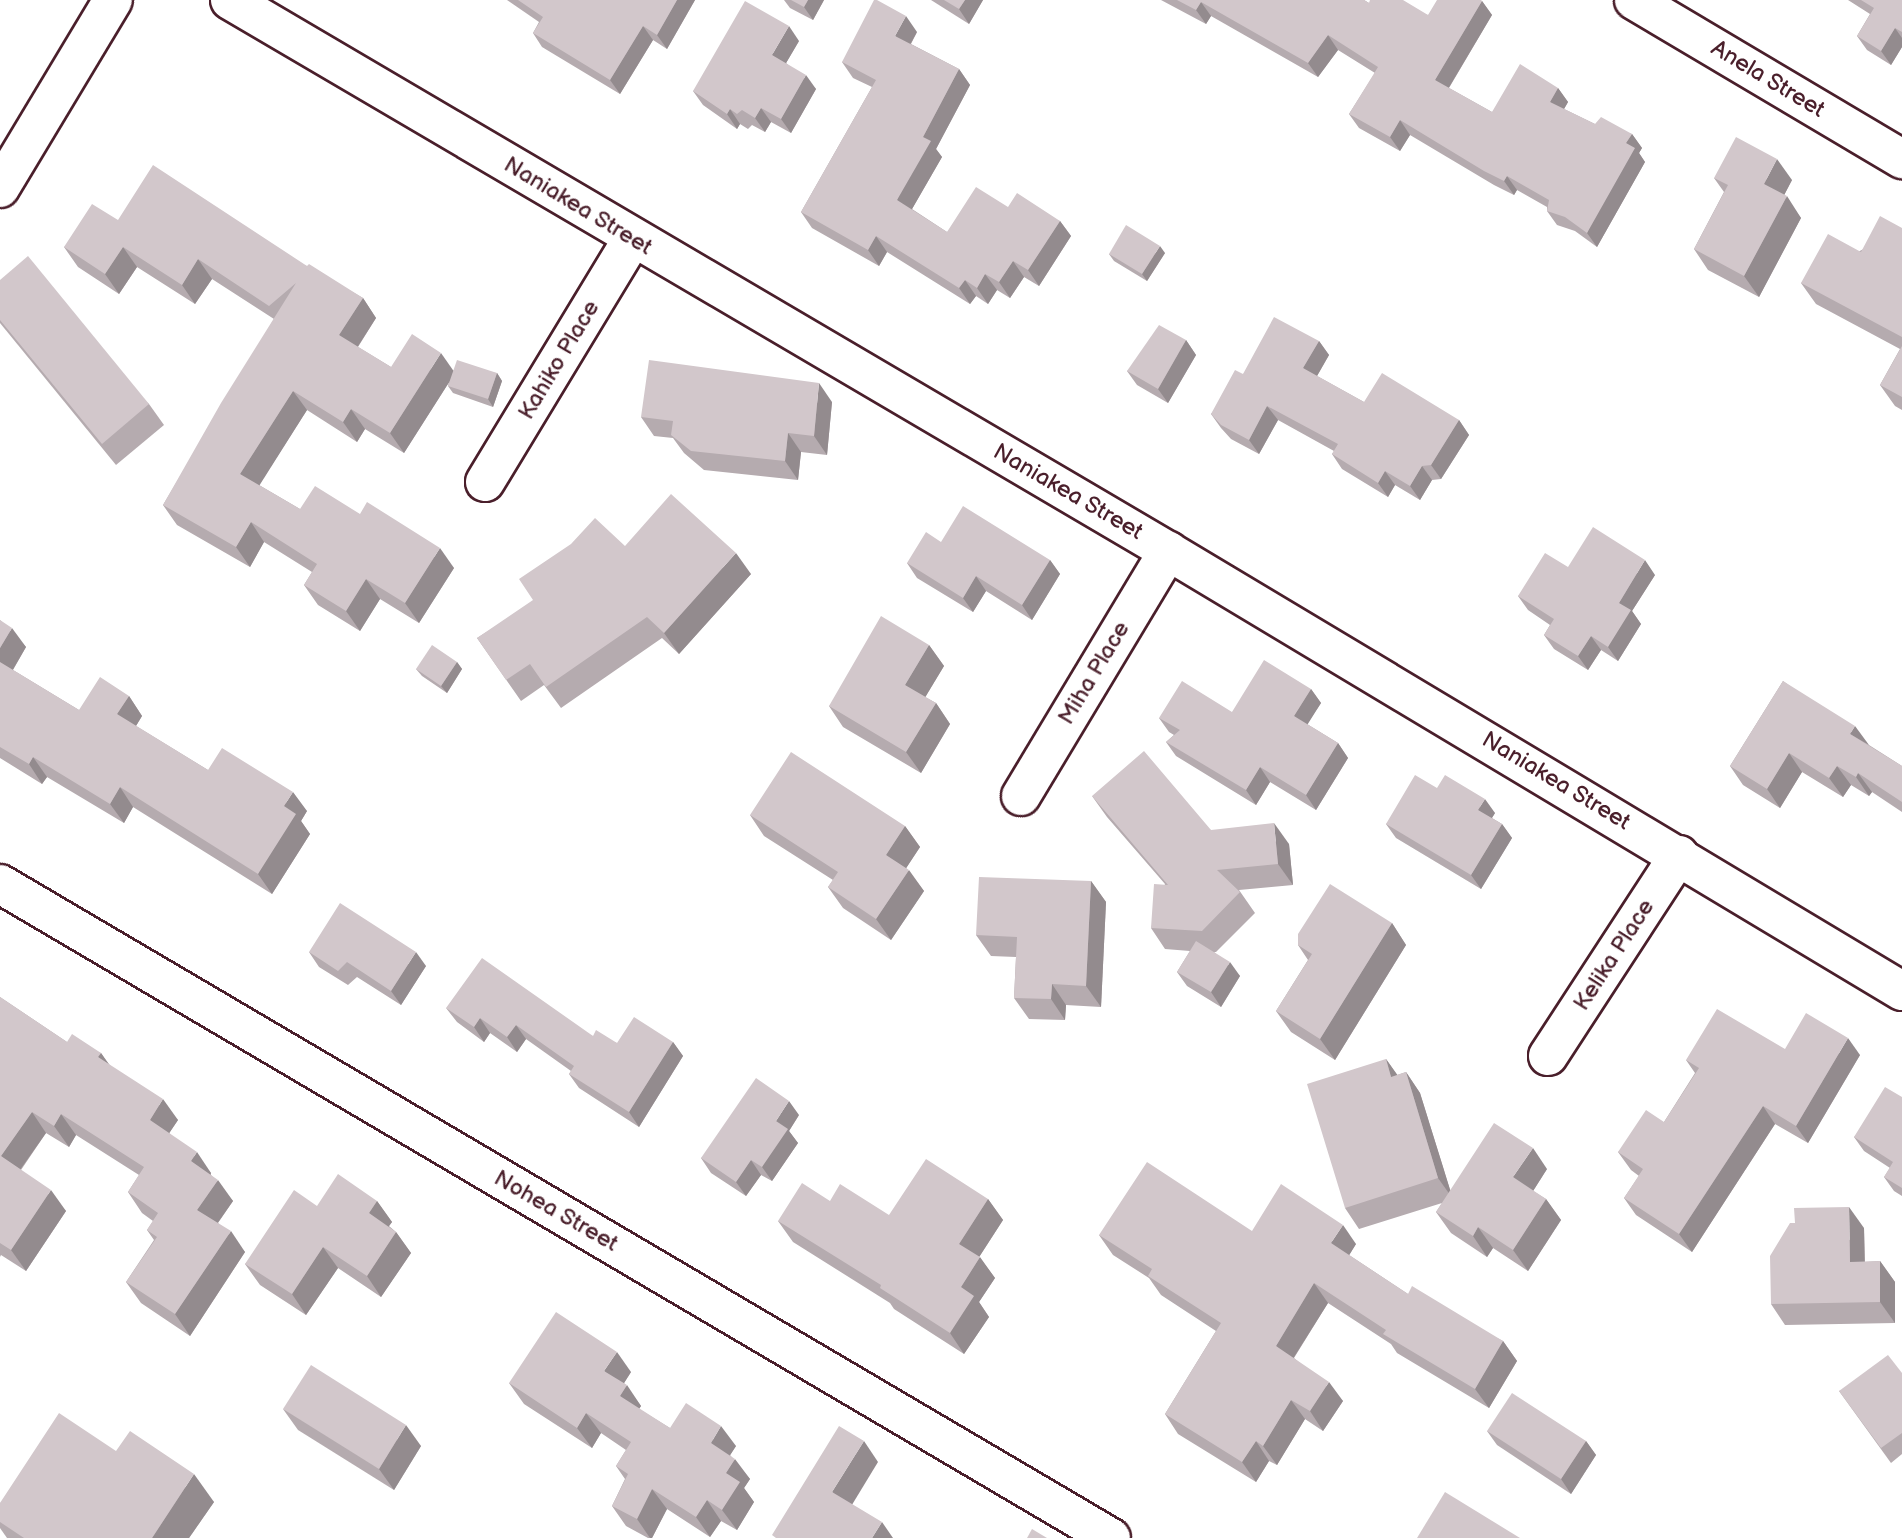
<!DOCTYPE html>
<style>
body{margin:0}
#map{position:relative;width:1902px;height:1538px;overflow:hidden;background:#fff;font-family:"Balsamiq Sans",sans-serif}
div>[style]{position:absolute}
.roads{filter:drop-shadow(2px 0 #4a1f2b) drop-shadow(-2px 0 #4a1f2b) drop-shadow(0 2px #4a1f2b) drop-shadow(0 -2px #4a1f2b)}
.minor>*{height:38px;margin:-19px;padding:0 19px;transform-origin:19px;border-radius:19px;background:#fff}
.wall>*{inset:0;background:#b5abaf}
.shaded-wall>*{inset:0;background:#938b8e}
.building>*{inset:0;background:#d2c7cb}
span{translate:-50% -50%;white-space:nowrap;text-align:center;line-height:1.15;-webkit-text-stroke:6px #fff;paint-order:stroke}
.street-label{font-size:23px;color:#4a1f2b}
</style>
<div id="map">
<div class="roads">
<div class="minor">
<i style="left:230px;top:0;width:1088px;rotate:30.43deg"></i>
<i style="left:1168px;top:551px;width:856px;rotate:30.94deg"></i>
<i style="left:1634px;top:0;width:312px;rotate:30.7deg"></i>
<i style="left:0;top:188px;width:219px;rotate:-59deg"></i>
<i style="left:485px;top:482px;width:285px;rotate:-58.8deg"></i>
<i style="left:1021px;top:796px;width:286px;rotate:-59deg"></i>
<i style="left:0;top:884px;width:1289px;rotate:30.48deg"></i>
<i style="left:1548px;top:1056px;width:240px;rotate:-56.9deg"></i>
</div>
</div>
<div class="wall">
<i style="clip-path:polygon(507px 0,695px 0,667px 49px,653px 40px,620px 94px,542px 47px,533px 33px,539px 22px)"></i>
<i style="clip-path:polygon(784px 0,824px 0,813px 20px,790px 8px)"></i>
<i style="clip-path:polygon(931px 0,983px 0,969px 24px)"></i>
<i style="clip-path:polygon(1161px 0,1364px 0,1369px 3px,1428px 15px,1482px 1px,1492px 15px,1449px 88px,1492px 112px,1558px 88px,1568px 102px,1564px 109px,1595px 124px,1632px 134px,1642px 148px,1639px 153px,1645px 162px,1597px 247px,1575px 231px,1557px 225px,1547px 211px,1547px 207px,1517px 190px,1514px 195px,1494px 185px,1410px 135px,1400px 151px,1359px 128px,1349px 114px,1375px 73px,1338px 50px,1318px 77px,1211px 16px,1206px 24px)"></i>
<i style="clip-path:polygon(1848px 0,1902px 0,1902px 47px,1891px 65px,1867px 50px,1857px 36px,1870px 14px)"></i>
<i style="clip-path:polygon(917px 32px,911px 44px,959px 69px,970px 85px,936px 149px,942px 157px,912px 209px,947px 232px,1008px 207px,1060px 221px,1071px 236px,1039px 286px,1024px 277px,1010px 298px,997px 290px,988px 304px,976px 296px,970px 304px,887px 252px,879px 266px,812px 228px,801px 212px,872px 87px,853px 78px,842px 62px)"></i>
<i style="clip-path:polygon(799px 41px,786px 63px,816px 89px,791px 133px,771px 122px,765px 132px,752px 125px,748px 129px,740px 124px,737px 129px,703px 105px,693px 91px)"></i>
<i style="clip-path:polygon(1714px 178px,1792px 180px,1784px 195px,1801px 218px,1759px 297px,1708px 270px,1694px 249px,1724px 192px)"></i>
<i style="clip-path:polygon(118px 220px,307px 266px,363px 298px,376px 318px,358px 347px,391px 367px,497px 373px,502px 381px,493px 407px,453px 393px,448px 386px,449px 382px,404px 453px,365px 429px,357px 442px,307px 410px,259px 485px,300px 509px,360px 514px,454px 568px,419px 623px,380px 599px,360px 631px,318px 605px,304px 585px,312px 572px,264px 542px,250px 567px,177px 525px,163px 505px,274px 319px,212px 279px,195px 304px,137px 267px,119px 294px,78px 267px,64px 247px)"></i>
<i style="clip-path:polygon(1902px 228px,1902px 410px,1895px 406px,1880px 385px,1900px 349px,1816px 304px,1801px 283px)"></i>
<i style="clip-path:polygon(1165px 253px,1147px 281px,1114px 261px,1109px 254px)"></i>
<i style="clip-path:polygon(0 280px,149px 404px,164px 425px,116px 465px,0 323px)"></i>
<i style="clip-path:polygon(1186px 340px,1196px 355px,1168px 403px,1137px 385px,1127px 371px)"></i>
<i style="clip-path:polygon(1319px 341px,1329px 355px,1317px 376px,1364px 402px,1459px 420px,1469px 435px,1441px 479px,1432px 480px,1420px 500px,1395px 485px,1388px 497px,1342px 469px,1332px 454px,1334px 451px,1278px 420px,1259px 454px,1231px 439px,1221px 428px,1211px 414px,1243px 374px)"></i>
<i style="clip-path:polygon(832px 402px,827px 455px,801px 452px,798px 480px,704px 470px,684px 453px,673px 438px,654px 436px,641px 417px)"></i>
<i style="clip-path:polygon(625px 546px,751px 574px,679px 654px,662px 638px,561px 708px,544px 685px,521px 701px,477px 638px)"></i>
<i style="clip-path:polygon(1050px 560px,1060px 574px,1032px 620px,986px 591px,973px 612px,917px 578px,907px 563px)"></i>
<i style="clip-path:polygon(1568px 567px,1655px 575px,1632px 611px,1641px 624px,1618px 661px,1601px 650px,1588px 670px,1554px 649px,1544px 635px,1550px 625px,1528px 610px,1518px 596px)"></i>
<i style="clip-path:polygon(0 620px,26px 647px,13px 670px,79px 710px,129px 696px,142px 716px,136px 726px,208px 770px,307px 811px,301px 821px,310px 834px,272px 894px,133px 807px,124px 823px,47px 777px,42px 784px,0 758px)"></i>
<i style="clip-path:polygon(929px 645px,944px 666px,925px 697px,936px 703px,950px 724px,921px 773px,843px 727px,829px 706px)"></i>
<i style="clip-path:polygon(457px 662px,462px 669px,447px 693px,422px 676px,416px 669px)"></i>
<i style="clip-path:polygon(1783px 681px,1869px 745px,1902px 766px,1902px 812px,1872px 792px,1869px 796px,1851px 785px,1843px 797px,1802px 772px,1780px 808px,1743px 785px,1730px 766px)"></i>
<i style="clip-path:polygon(1311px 689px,1321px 703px,1307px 724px,1338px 743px,1348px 758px,1316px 810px,1270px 782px,1256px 805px,1176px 756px,1166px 742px,1174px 735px,1169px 732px,1159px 718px,1232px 712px)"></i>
<i style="clip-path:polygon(1437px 788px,1495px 813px,1492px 818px,1502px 824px,1512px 838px,1481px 889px,1396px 838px,1386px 824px)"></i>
<i style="clip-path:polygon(1092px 796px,1211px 830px,1289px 844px,1293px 885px,1239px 890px,1255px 913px,1216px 952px,1214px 952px,1240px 976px,1221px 1007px,1187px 986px,1177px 972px,1190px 951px,1165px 949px,1151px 928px,1165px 884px,1107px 817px)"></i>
<i style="clip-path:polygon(750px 815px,905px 826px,920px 847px,906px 868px,924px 891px,891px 940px,843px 908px,828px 887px,833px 880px,764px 836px)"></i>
<i style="clip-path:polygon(1091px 881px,1106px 902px,1101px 1007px,1066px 1005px,1065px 1020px,1029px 1019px,1014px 998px,1016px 957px,991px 956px,976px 935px)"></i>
<i style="clip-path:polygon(1392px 923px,1406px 945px,1335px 1060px,1291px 1032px,1276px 1011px,1308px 960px,1298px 945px)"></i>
<i style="clip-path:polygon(309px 952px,426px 966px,401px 1005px,357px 977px,348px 985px,319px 967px)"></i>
<i style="clip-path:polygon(0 997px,67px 1042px,101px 1053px,108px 1064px,178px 1120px,169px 1133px,211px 1173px,211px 1175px,233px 1201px,218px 1223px,245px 1252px,190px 1336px,141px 1303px,126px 1282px,154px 1240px,147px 1230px,153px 1221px,142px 1213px,128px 1192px,139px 1175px,76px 1135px,69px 1147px,46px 1133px,21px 1170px,66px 1211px,26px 1271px,1px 1255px,0 1257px)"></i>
<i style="clip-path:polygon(446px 1008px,593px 1036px,617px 1043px,673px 1042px,683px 1056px,639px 1127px,579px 1088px,569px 1074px,571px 1071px,526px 1039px,517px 1052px,490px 1033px,484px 1042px,457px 1022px)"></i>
<i style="clip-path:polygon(1785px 1049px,1860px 1055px,1808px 1143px,1775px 1124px,1692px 1252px,1636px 1215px,1624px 1198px,1639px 1176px,1631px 1170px,1618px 1152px,1664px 1122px,1695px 1073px,1686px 1060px)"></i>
<i style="clip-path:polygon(1386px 1059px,1397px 1075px,1406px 1072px,1420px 1093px,1450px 1190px,1547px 1169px,1533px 1191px,1546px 1199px,1561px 1220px,1528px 1271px,1493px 1248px,1487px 1257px,1451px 1233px,1436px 1212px,1442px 1203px,1359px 1229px,1345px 1208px)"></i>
<i style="clip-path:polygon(1902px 1097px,1902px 1196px,1894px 1191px,1884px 1177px,1890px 1168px,1864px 1151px,1854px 1137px)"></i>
<i style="clip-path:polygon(799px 1115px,789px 1131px,798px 1143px,772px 1181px,761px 1175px,746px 1196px,711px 1173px,701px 1158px)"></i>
<i style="clip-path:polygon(988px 1199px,1003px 1220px,979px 1257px,995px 1278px,979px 1302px,989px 1317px,964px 1354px,894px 1309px,890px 1303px,793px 1242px,778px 1221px,889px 1215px)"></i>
<i style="clip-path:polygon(377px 1201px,392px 1222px,389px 1226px,396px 1232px,411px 1253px,381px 1297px,338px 1268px,306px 1315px,260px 1285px,245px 1264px,317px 1206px)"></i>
<i style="clip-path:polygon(1864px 1228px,1865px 1262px,1880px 1261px,1895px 1282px,1895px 1323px,1785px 1325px,1771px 1304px)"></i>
<i style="clip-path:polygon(1252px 1231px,1356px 1244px,1349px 1255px,1408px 1294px,1503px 1341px,1517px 1361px,1489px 1408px,1397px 1353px,1391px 1344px,1328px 1303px,1294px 1358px,1343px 1401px,1323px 1431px,1305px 1419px,1277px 1465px,1269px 1461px,1256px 1482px,1178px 1434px,1165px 1414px,1216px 1331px,1161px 1295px,1149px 1278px,1113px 1255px,1099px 1235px)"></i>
<i style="clip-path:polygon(631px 1372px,624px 1383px,641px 1406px,639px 1409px,670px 1428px,736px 1446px,730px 1455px,750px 1479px,744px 1488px,754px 1502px,737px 1530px,721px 1521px,710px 1537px,667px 1509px,652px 1538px,648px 1538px,626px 1526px,612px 1506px,625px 1479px,616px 1466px,626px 1450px,601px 1433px,592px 1448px,524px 1404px,509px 1383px)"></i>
<i style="clip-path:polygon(1902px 1373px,1902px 1454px,1891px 1463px,1839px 1391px)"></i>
<i style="clip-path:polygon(283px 1409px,421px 1446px,394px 1490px,298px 1430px)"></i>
<i style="clip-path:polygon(1487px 1431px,1586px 1441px,1596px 1455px,1571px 1494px,1497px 1445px)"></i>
<i style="clip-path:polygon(116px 1451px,214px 1502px,189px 1538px,7px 1538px,0 1528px,0 1503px)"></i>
</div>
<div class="shaded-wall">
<i style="clip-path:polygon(677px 0,695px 0,667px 49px,657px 35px)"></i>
<i style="clip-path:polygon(808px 0,824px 0,813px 20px,804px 7px)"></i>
<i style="clip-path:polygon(965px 0,983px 0,969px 24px,959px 9px)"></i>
<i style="clip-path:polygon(1482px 1px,1492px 15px,1445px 94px,1435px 80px)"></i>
<i style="clip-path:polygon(1201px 2px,1211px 16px,1206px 24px,1196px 10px)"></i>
<i style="clip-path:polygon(906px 16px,917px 32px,906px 52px,895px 36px)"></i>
<i style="clip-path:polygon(643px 26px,653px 40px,620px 94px,610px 80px)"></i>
<i style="clip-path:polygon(789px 26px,799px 41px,782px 70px,772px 55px)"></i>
<i style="clip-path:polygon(1895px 28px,1902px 38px,1902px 47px,1891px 65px,1881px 51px)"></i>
<i style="clip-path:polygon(1328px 35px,1338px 50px,1318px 77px,1308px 63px)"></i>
<i style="clip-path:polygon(959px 69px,970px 85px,936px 149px,942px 157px,908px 216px,897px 200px,923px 137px)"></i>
<i style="clip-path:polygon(806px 75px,816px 89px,791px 133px,781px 119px)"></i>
<i style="clip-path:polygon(1558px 88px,1568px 102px,1560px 116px,1550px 102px)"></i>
<i style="clip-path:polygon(761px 108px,771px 122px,765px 132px,755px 118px)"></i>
<i style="clip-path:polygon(730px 109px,740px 124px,737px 129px,727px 114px)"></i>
<i style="clip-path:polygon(1400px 120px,1410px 135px,1400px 151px,1390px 137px)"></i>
<i style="clip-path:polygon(1632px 134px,1642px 148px,1639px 153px,1645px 162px,1597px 247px,1587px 233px,1626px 143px)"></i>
<i style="clip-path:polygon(1777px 159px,1792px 180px,1779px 205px,1764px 184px)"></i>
<i style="clip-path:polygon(1507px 176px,1517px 190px,1514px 195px,1504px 181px)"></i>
<i style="clip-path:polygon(1787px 196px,1801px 218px,1759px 297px,1744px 276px)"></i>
<i style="clip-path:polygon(1060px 221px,1071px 236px,1039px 286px,1028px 270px)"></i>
<i style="clip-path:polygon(876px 236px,887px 252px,879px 266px,868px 250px)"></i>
<i style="clip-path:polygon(1160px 246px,1165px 253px,1147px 281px,1142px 274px)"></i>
<i style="clip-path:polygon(123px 247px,137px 267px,119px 294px,105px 274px)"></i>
<i style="clip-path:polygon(198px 259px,212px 279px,195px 304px,182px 285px)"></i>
<i style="clip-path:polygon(1013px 261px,1024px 277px,1010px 298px,999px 282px)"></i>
<i style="clip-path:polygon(985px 274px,997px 290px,988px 304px,977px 288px)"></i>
<i style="clip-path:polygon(965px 280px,976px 296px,970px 304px,959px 288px)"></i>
<i style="clip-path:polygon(363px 298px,376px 318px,353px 354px,339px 335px)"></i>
<i style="clip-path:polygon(1186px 340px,1196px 355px,1168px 403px,1158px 389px)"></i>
<i style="clip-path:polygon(1319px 341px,1329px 355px,1313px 383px,1303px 368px)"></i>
<i style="clip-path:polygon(441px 353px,455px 373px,404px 453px,390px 433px)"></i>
<i style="clip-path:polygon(497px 373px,502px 381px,493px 407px,488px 399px)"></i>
<i style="clip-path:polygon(819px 383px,832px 402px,827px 455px,814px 436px)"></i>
<i style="clip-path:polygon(293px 391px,307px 410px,254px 494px,240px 474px)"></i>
<i style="clip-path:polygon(1267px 406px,1278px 420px,1259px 454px,1249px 440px)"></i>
<i style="clip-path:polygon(351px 409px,365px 429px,357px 442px,343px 422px)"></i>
<i style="clip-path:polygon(1459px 420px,1469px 435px,1441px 479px,1431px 465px)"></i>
<i style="clip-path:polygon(788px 433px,801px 452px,798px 480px,785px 461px)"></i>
<i style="clip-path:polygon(1422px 466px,1432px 480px,1420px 500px,1410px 486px)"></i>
<i style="clip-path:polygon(1385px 471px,1395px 485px,1388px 497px,1378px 483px)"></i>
<i style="clip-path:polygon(251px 522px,264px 542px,250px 567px,236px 547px)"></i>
<i style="clip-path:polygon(440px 548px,454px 568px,419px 623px,405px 603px)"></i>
<i style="clip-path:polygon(736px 553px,751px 574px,679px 654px,664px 633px)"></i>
<i style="clip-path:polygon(1050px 560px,1060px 574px,1032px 620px,1022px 605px)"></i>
<i style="clip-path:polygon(1645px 560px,1655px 575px,1632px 611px,1641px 624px,1618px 661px,1608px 647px,1619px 603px)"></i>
<i style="clip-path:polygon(976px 576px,986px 591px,973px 612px,963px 598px)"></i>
<i style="clip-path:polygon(366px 579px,380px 599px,360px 631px,346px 611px)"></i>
<i style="clip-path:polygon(12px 628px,26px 647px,8px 678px,0 667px,0 648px)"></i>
<i style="clip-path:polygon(1591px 636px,1601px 650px,1588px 670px,1578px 656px)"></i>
<i style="clip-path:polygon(929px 645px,944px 666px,920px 706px,905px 685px)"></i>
<i style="clip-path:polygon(457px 662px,462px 669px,447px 693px,441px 686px)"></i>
<i style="clip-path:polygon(1311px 689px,1321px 703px,1304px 730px,1294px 716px)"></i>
<i style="clip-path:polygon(129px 696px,142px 716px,131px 734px,117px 714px)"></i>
<i style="clip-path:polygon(936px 703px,950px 724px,921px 773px,906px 752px)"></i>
<i style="clip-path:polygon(1855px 726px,1869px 745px,1850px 734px)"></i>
<i style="clip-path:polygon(1338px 743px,1348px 758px,1316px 810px,1306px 795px)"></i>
<i style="clip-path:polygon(1789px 753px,1802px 772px,1780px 808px,1767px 789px)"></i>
<i style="clip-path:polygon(33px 757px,47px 777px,42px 784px,29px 764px)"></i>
<i style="clip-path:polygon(1837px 766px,1851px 785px,1843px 797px,1829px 778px)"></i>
<i style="clip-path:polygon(1260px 767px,1270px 782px,1256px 805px,1246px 790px)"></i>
<i style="clip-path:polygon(1858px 773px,1872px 792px,1869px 796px,1856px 777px)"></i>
<i style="clip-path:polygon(120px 787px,133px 807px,124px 823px,110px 804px)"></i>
<i style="clip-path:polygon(293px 792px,307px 811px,301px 821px,310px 834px,272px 894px,258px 874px,284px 806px)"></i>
<i style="clip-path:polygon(1485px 799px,1495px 813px,1488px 824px,1478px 810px)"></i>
<i style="clip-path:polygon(1274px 823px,1289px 844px,1293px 885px,1278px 864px)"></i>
<i style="clip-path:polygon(1502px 824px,1512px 838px,1481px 889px,1471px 875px)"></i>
<i style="clip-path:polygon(905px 826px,920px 847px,901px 876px,886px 855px)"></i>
<i style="clip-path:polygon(909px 870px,924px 891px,891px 940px,876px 919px)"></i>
<i style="clip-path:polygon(1091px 881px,1106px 902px,1101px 1007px,1086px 986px)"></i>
<i style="clip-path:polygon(1392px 923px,1406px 945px,1335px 1060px,1320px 1039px)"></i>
<i style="clip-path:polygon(416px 952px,426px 966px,401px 1005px,391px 991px)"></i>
<i style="clip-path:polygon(1230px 962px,1240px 976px,1221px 1007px,1211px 992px)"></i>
<i style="clip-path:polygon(1052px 984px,1066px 1005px,1065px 1020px,1051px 999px)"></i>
<i style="clip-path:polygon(480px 1018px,490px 1033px,484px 1042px,474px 1027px)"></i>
<i style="clip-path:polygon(516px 1025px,526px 1039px,517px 1052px,507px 1037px)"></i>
<i style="clip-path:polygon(1848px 1038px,1860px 1055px,1808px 1143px,1796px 1126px)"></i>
<i style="clip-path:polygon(673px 1042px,683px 1056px,639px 1127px,629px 1112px)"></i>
<i style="clip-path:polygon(101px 1053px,116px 1074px,98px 1057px)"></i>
<i style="clip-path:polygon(1386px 1059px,1401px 1080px,1391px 1077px)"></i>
<i style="clip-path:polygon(1406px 1072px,1420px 1093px,1453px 1199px,1438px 1178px)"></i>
<i style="clip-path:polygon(163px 1099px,178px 1120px,164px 1141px,150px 1120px)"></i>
<i style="clip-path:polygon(789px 1101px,799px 1115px,789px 1131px,798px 1143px,772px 1181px,762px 1167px,776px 1121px)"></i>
<i style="clip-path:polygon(1763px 1106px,1775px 1124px,1692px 1252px,1679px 1234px)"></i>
<i style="clip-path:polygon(32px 1112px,46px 1133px,15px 1177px,1px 1156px)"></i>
<i style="clip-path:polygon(61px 1114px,76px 1135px,69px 1147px,54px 1126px)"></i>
<i style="clip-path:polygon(1533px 1148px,1547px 1169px,1528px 1199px,1513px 1177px)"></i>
<i style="clip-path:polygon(197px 1152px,211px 1173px,206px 1182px,191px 1161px)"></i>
<i style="clip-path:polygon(751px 1160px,761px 1175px,746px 1196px,736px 1182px)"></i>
<i style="clip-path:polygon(218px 1180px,233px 1201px,212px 1231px,197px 1210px)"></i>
<i style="clip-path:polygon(51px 1190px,66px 1211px,26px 1271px,11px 1250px)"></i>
<i style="clip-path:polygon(988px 1199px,1003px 1220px,974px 1265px,959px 1244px)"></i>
<i style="clip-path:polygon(1546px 1199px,1561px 1220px,1528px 1271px,1513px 1250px)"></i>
<i style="clip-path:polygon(377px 1201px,392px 1222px,383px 1234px,369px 1213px)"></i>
<i style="clip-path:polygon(1849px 1207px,1864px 1228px,1865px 1283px,1850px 1262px)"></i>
<i style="clip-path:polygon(1343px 1225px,1356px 1244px,1345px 1262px,1331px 1243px)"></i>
<i style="clip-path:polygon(1478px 1227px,1493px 1248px,1487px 1257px,1473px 1236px)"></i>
<i style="clip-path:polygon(231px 1231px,245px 1252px,190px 1336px,175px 1314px)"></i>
<i style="clip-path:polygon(396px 1232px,411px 1253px,381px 1297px,367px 1276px)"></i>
<i style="clip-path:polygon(323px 1247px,338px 1268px,306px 1315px,292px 1294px)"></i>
<i style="clip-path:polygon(980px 1257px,995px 1278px,979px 1302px,989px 1317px,964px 1354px,950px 1333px,961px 1287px)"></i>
<i style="clip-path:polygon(1880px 1261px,1895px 1282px,1895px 1323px,1880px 1302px)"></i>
<i style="clip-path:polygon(1314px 1283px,1328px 1303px,1289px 1365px,1276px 1346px)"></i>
<i style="clip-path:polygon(1503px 1341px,1517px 1361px,1489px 1408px,1475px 1389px)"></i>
<i style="clip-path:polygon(617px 1352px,631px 1372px,619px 1391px,604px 1371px)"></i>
<i style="clip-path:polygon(1329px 1382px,1343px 1401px,1323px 1431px,1310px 1411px)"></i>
<i style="clip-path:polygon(627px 1385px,641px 1406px,634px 1416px,620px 1396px)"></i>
<i style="clip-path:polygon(1291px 1400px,1305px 1419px,1277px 1465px,1263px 1446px)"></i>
<i style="clip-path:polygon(586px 1413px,601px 1433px,592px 1448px,577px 1428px)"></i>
<i style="clip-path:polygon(406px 1425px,421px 1446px,394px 1490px,379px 1469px)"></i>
<i style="clip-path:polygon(721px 1426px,736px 1446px,725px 1463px,711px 1443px)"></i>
<i style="clip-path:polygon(864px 1441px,878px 1462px,847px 1513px,832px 1492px)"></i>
<i style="clip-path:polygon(1256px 1441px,1269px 1461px,1256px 1482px,1242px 1462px)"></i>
<i style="clip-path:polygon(1586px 1441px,1596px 1455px,1571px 1494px,1561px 1479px)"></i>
<i style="clip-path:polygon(735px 1459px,750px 1479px,744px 1488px,754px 1502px,737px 1530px,722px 1510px,726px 1473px)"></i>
<i style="clip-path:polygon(194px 1474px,214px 1502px,189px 1538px,152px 1538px)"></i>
<i style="clip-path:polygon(652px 1489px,667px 1509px,652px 1538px,650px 1538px,637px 1519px)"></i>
<i style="clip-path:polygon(707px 1500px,721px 1521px,710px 1537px,696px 1517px)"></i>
<i style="clip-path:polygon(882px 1522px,893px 1538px,872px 1538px)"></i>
</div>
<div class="building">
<i style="clip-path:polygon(518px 0,677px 0,657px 35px,643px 26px,610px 80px,533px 33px,543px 17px)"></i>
<i style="clip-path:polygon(791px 0,808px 0,804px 7px)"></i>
<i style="clip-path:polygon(874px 0,877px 0,906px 16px,895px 36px,959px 69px,923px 137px,931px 141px,897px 200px,947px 232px,976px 187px,1008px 207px,1017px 193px,1060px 221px,1028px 270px,1013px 261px,999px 282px,985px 274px,977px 288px,965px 280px,959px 288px,876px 236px,868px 250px,801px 212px,876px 80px,842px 62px)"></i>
<i style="clip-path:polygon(944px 0,965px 0,959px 9px)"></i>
<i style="clip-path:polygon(1177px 0,1364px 0,1369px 3px,1370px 0,1403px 0,1428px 15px,1437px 0,1481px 0,1482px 1px,1435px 80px,1492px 112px,1520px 64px,1558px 88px,1550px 102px,1595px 124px,1601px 117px,1632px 134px,1626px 143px,1635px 148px,1587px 233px,1565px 217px,1547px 211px,1549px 200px,1507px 176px,1504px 181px,1484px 171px,1400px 120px,1390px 137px,1349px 114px,1378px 67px,1328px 35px,1308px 63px,1201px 2px,1196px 10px)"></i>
<i style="clip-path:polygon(1861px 0,1902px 0,1902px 32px,1895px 28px,1881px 51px,1857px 36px,1874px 8px)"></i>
<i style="clip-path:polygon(745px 1px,789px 26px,772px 55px,806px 75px,781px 119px,761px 108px,755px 118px,742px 110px,737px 114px,730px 109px,727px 114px,693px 91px)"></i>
<i style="clip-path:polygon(1736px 137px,1777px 159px,1764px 184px,1787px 196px,1744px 276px,1694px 249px,1728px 185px,1714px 178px)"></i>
<i style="clip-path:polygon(153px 165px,307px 266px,309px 264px,363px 298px,339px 335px,391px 367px,412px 334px,441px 353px,390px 433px,351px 409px,343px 422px,293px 391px,240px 474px,300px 509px,315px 486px,360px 514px,367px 502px,440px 548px,405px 603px,366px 579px,346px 611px,304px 585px,317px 564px,251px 522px,236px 547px,163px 505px,221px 403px,296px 283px,269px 306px,198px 259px,182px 285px,123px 247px,105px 274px,64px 247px,92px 204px,118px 220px)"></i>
<i style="clip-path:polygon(1880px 216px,1902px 228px,1902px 337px,1801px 283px,1828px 234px,1861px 252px)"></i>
<i style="clip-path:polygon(1126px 225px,1160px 246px,1142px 274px,1109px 254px)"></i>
<i style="clip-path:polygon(28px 256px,149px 404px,102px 444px,0 320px,0 280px)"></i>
<i style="clip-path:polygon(1274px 317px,1319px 341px,1303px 368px,1364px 402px,1382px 373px,1459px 420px,1431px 465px,1422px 466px,1410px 486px,1385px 471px,1378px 483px,1332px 454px,1338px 444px,1267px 406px,1249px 440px,1221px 425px,1211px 414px,1235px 370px,1243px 374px)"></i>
<i style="clip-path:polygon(1159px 325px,1186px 340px,1158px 389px,1127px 371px)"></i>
<i style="clip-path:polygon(1902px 346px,1902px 397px,1880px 385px)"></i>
<i style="clip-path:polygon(457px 360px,497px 373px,488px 399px,448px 386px)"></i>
<i style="clip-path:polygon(649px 360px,819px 383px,814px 436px,788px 433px,785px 461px,691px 451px,671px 435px,673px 421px,641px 417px)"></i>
<i style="clip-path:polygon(671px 494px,736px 553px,664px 633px,647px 617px,546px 687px,530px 664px,506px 680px,477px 638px,533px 600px,519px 579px,571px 544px,595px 518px,625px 546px)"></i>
<i style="clip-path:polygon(963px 506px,1050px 560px,1022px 605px,976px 576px,963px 598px,907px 563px,926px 532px,941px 542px)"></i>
<i style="clip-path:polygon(1593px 527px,1645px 560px,1619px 603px,1631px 610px,1608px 647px,1591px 636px,1578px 656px,1544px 635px,1554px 619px,1518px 596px,1545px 553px,1568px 567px)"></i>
<i style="clip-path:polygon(881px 616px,929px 645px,905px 685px,936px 703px,906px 752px,829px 706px)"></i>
<i style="clip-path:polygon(0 620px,12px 628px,0 648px)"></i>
<i style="clip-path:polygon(432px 645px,457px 662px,441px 686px,416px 669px)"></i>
<i style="clip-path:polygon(1264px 660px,1311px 689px,1294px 716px,1338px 743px,1306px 795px,1260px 767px,1246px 790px,1166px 742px,1180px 730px,1159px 718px,1182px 681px,1232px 712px)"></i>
<i style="clip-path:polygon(0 662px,79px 710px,100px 677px,129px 696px,117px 714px,208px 770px,222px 748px,293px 792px,284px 806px,296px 814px,258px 874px,120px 787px,110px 804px,33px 757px,29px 764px,0 747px)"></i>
<i style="clip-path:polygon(1783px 681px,1855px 726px,1850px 734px,1902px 766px,1902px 802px,1858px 773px,1856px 777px,1837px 766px,1829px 778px,1789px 753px,1767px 789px,1730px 766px)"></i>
<i style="clip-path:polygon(1144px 751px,1211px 830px,1274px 823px,1278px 864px,1217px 870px,1240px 892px,1202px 931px,1151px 928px,1154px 884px,1168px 885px,1092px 796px)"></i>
<i style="clip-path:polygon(791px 752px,905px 826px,886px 855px,909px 870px,876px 919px,828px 887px,838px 872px,750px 815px)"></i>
<i style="clip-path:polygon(1415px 775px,1437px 788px,1445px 775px,1485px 799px,1478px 810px,1502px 824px,1471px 875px,1386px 824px)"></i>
<i style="clip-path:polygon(979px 877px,1091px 881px,1086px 986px,1052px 984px,1051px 999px,1014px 998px,1017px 937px,976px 935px)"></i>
<i style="clip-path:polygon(1330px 884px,1392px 923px,1320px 1039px,1276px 1011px,1312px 954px,1298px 945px,1298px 934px)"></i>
<i style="clip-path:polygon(340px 903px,416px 952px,391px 991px,347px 962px,338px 971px,309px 952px)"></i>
<i style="clip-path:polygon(1196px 941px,1230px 962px,1211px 992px,1177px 972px)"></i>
<i style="clip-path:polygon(482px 958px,593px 1036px,596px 1030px,617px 1043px,634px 1017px,673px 1042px,629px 1112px,569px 1074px,574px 1066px,516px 1025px,507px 1037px,480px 1018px,474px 1027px,446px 1008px)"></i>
<i style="clip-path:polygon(0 997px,67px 1042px,72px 1034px,101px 1053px,98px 1057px,163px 1099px,150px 1120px,197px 1152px,191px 1161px,218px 1180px,197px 1210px,231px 1231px,175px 1314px,126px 1282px,157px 1237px,147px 1230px,158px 1213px,128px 1192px,144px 1167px,61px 1114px,54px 1126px,32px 1112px,1px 1156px,51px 1190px,11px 1250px,0 1243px)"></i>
<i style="clip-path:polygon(1717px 1009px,1785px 1049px,1806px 1013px,1848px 1038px,1796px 1126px,1763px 1106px,1679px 1234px,1624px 1198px,1643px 1169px,1618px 1152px,1646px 1110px,1664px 1122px,1699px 1068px,1686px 1060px)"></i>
<i style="clip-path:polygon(1386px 1059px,1391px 1077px,1406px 1072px,1438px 1178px,1345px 1208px,1307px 1084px)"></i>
<i style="clip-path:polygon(756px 1078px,789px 1101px,776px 1121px,788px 1129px,762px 1167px,751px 1160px,736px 1182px,701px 1158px)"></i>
<i style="clip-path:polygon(1885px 1087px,1902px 1097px,1902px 1188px,1884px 1177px,1893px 1162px,1854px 1137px)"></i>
<i style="clip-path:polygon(1494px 1123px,1533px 1148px,1513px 1177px,1546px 1199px,1513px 1250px,1478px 1227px,1473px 1236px,1436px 1212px)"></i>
<i style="clip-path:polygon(926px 1159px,988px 1199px,959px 1244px,980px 1257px,961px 1287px,974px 1296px,950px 1333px,880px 1288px,881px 1285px,778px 1221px,802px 1183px,830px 1201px,840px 1184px,889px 1215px)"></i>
<i style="clip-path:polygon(1147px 1162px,1252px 1231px,1281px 1184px,1343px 1225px,1331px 1243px,1408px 1294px,1412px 1286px,1503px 1341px,1475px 1389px,1383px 1334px,1386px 1330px,1314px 1283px,1276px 1346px,1329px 1382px,1310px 1411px,1291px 1400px,1263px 1446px,1256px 1441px,1242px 1462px,1165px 1414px,1221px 1323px,1148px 1276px,1152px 1269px,1099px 1235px)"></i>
<i style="clip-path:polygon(338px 1174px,377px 1201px,369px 1213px,396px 1232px,367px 1276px,323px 1247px,292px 1294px,245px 1264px,294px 1190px,317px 1206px)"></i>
<i style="clip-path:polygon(1849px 1207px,1850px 1262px,1880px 1261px,1880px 1302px,1771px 1304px,1770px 1256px,1790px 1223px,1795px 1223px,1794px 1208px)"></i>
<i style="clip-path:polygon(556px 1312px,617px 1352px,604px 1371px,627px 1385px,620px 1396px,670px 1428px,686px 1403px,721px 1426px,711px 1443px,735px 1459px,726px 1473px,740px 1482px,722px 1510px,707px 1500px,696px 1517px,652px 1489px,637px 1519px,612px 1506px,628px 1474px,616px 1466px,631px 1442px,586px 1413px,577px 1428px,509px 1383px)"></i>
<i style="clip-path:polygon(1888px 1355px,1902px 1373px,1902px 1433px,1881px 1448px,1839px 1391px)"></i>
<i style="clip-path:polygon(311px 1365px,406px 1425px,379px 1469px,283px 1409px)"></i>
<i style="clip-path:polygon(1512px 1393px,1586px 1441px,1561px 1479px,1487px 1431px)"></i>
<i style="clip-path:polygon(59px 1413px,116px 1451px,130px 1431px,194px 1474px,152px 1538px,24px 1538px,0 1522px,0 1503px)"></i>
<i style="clip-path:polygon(839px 1426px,864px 1441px,832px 1492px,882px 1522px,872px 1538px,776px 1538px,772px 1535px)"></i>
<i style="clip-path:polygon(1445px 1492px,1520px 1538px,1417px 1538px)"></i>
<i style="clip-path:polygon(1032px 1529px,1047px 1538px,1027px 1538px)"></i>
</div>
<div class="street-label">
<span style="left:1768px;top:79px;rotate:31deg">Anela Street</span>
<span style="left:578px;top:206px;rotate:31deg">Naniakea Street</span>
<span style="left:559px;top:360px;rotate:-59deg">Kahiko Place</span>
<span style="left:1068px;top:492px;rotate:30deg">Naniakea Street</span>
<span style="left:1094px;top:673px;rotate:-59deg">Miha Place</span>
<span style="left:1556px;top:781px;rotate:31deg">Naniakea Street</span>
<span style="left:1614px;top:955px;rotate:-57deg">Kelika Place</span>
<span style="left:556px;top:1211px;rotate:30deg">Nohea Street</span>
</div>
</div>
